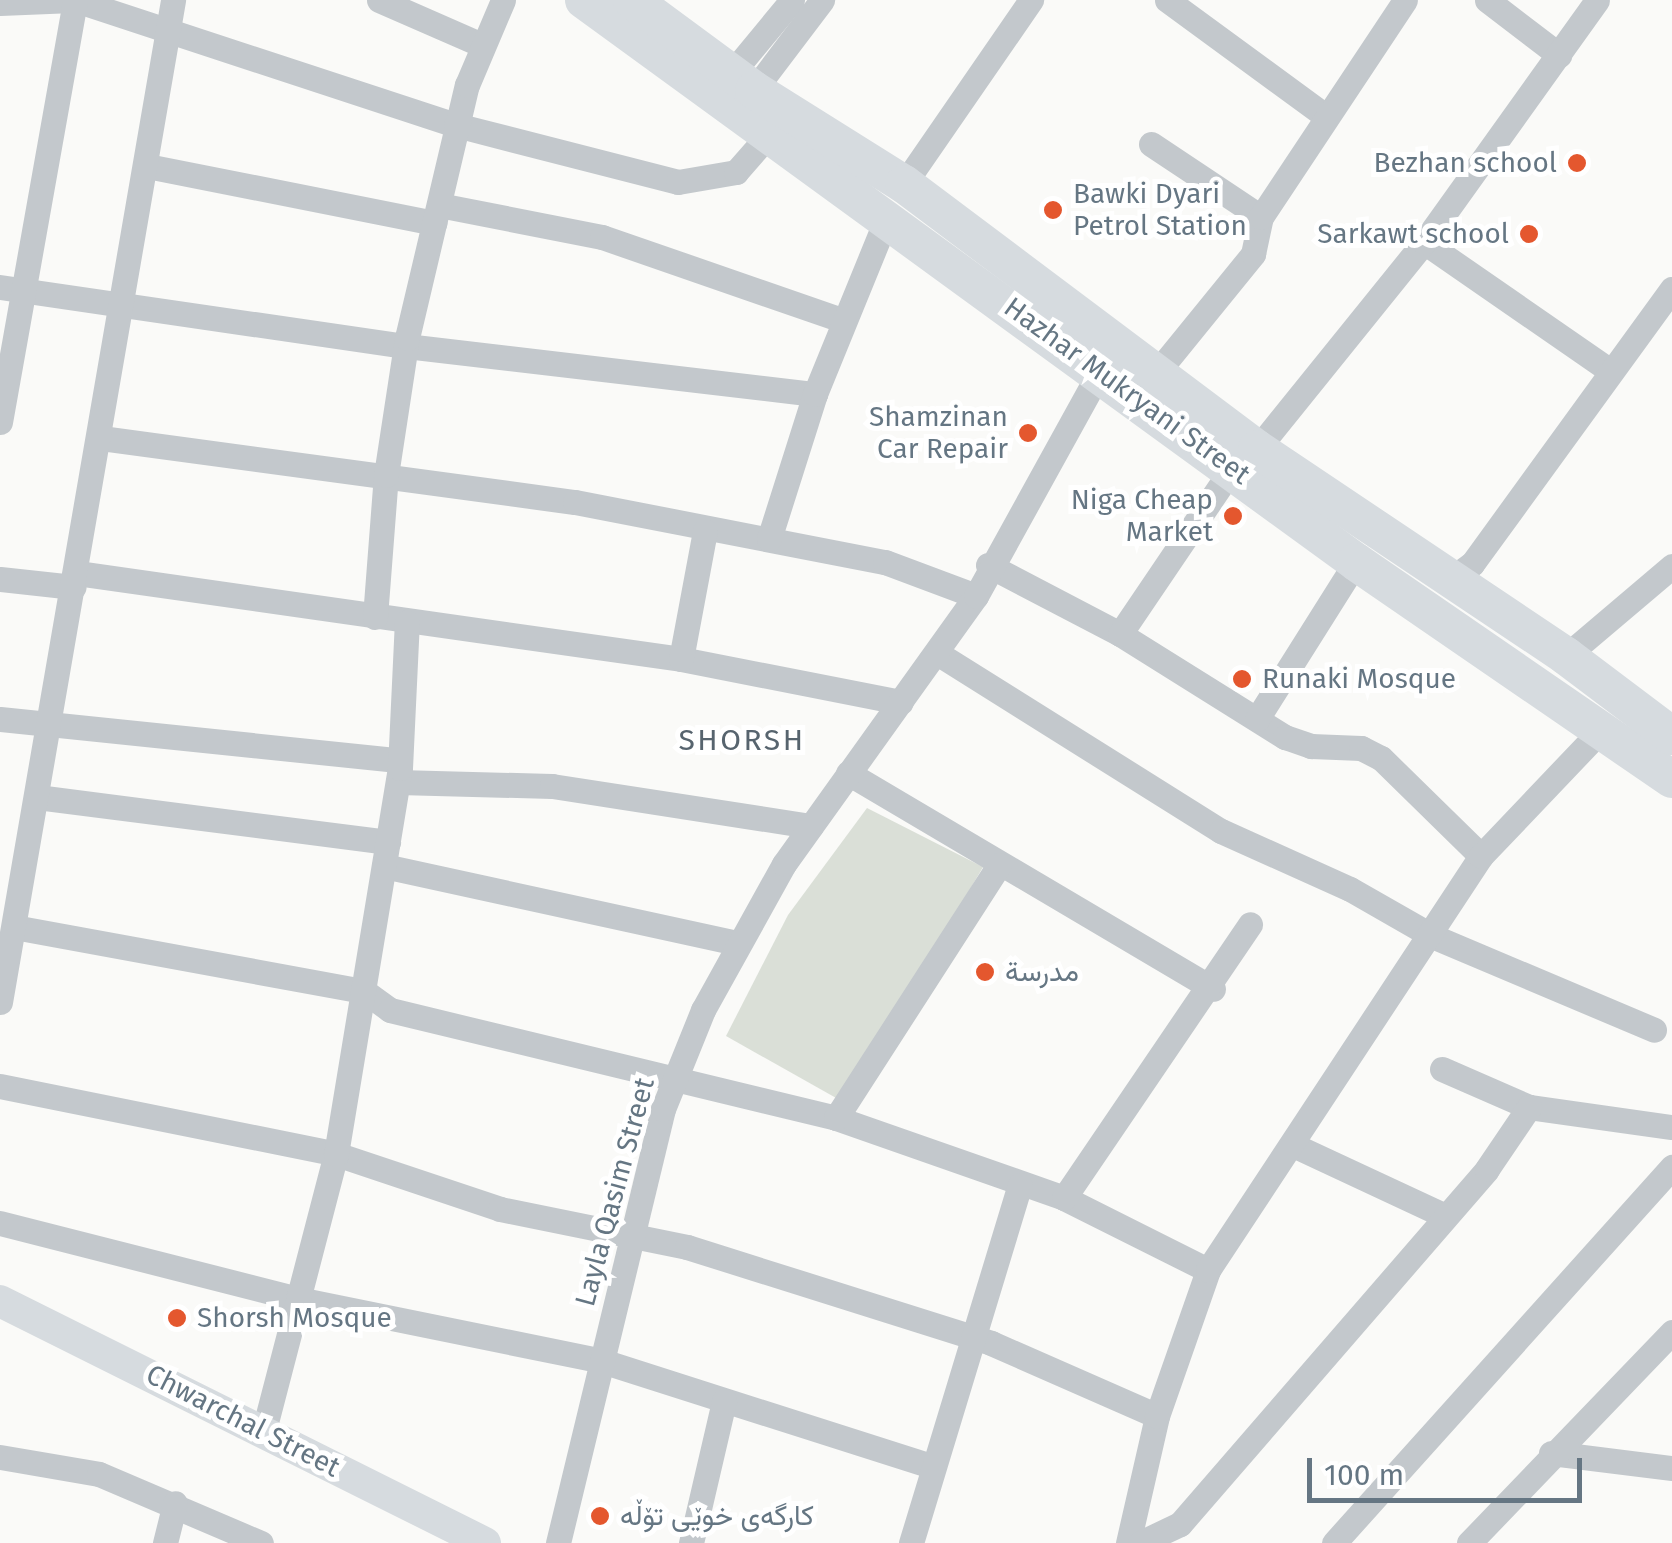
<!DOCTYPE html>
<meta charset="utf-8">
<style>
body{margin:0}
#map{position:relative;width:1672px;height:1543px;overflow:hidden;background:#fafaf8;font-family:"Fira Sans",Vazirmatn,sans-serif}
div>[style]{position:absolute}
.green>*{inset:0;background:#dadfd7}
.minor>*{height:25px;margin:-12.5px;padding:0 12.5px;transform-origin:12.5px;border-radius:12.5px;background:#c3c8cc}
.major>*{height:32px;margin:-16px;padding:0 16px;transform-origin:16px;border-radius:16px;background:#d6dbdf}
.highway>*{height:38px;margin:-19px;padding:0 19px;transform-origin:19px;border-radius:19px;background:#d6dbdf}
.dots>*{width:28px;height:28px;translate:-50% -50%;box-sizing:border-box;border:5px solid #fff;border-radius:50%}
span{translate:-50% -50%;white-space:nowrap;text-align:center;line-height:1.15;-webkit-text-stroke:10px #fff;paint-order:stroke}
.poi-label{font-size:28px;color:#657683}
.right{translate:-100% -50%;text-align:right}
.left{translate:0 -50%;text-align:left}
.street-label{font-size:28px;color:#657683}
.neighbourhood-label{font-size:30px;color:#57646e;letter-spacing:2.5px}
.scale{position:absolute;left:1307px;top:1458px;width:275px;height:45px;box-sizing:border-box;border:5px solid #657683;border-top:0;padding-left:12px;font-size:30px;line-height:35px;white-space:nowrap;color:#657683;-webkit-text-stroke:8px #fff;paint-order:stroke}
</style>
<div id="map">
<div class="green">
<i style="clip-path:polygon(867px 808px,983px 867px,845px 1103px,726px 1036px,788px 915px)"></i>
</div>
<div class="minor">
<i style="left:75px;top:0;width:401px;rotate:18.2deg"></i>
<i style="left:456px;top:125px;width:229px;rotate:14.4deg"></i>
<i style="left:678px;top:182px;width:59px;rotate:-9.8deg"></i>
<i style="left:736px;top:172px;width:53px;rotate:-48.8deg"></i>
<i style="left:379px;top:0;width:112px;rotate:23.6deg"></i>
<i style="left:1167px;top:0;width:193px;rotate:36.2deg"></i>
<i style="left:1487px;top:0;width:91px;rotate:37.4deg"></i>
<i style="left:0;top:3px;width:73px;rotate:-2.4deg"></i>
<i style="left:731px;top:74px;width:96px;rotate:-50.5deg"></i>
<i style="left:754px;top:90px;width:113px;rotate:-52.9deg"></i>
<i style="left:1151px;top:144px;width:132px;rotate:33.6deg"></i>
<i style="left:147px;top:166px;width:293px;rotate:11.2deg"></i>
<i style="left:904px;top:184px;width:224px;rotate:-55.4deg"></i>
<i style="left:439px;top:205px;width:166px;rotate:11.1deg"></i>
<i style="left:602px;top:237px;width:256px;rotate:19.1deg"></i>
<i style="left:1424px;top:242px;width:225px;rotate:34.7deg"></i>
<i style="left:0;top:287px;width:410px;rotate:8.3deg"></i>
<i style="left:406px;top:346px;width:412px;rotate:6.7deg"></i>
<i style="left:1158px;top:371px;width:151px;rotate:-50.9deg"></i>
<i style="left:1253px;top:254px;width:38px;rotate:-78deg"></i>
<i style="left:1261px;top:217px;width:260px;rotate:-56.4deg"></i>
<i style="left:0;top:422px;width:429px;rotate:-79.9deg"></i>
<i style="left:101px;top:438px;width:478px;rotate:7.7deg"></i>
<i style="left:575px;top:502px;width:316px;rotate:11deg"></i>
<i style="left:885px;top:562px;width:97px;rotate:20.5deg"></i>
<i style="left:1257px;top:449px;width:266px;rotate:-51.1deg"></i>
<i style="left:1424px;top:242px;width:297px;rotate:-54.4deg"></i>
<i style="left:769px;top:539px;width:152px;rotate:-72.4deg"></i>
<i style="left:815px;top:394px;width:190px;rotate:-67.8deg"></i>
<i style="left:988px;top:565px;width:149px;rotate:27.6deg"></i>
<i style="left:1120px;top:634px;width:195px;rotate:32deg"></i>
<i style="left:1285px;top:737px;width:28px;rotate:19deg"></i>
<i style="left:1311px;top:746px;width:50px;rotate:2.3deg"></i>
<i style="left:1361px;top:748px;width:22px;rotate:27deg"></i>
<i style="left:1381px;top:758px;width:140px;rotate:44.4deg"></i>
<i style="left:77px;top:573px;width:610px;rotate:8.1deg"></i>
<i style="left:681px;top:659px;width:224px;rotate:11.1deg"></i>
<i style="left:0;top:579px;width:74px;rotate:6.2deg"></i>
<i style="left:1451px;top:579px;width:26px;rotate:-36deg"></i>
<i style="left:1472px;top:564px;width:340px;rotate:-54deg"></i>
<i style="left:375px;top:617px;width:142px;rotate:-85.6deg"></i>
<i style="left:386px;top:475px;width:139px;rotate:-81.3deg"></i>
<i style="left:407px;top:338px;width:260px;rotate:-76.7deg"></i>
<i style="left:467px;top:85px;width:92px;rotate:-67deg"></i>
<i style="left:1120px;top:634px;width:202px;rotate:-55.9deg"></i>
<i style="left:937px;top:653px;width:335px;rotate:32.1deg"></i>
<i style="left:1221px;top:831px;width:141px;rotate:24.2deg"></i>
<i style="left:1350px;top:889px;width:95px;rotate:29.8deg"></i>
<i style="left:1432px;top:936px;width:241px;rotate:22.9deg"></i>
<i style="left:1566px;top:656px;width:139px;rotate:-40.3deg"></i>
<i style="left:681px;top:659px;width:130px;rotate:-79.4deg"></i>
<i style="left:0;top:719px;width:402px;rotate:5.9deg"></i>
<i style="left:1257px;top:719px;width:186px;rotate:-57.8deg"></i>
<i style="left:848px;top:773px;width:424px;rotate:30.6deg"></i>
<i style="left:398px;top:782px;width:154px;rotate:1.5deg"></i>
<i style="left:552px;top:786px;width:262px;rotate:8.8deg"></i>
<i style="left:37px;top:797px;width:354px;rotate:7.3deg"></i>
<i style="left:384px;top:866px;width:360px;rotate:12.3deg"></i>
<i style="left:14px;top:927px;width:356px;rotate:10.4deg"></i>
<i style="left:364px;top:991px;width:32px;rotate:36deg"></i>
<i style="left:390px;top:1010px;width:459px;rotate:13.6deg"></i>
<i style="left:836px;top:1118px;width:242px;rotate:19.3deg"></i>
<i style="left:1064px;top:1198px;width:161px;rotate:26.6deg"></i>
<i style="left:0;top:1002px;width:1017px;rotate:-80.2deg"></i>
<i style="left:1442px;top:1069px;width:95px;rotate:23.6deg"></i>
<i style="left:1529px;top:1107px;width:144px;rotate:8deg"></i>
<i style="left:0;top:1086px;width:343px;rotate:11.4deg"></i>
<i style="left:336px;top:1154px;width:173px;rotate:18.5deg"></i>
<i style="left:500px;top:1209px;width:191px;rotate:11.5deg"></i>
<i style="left:687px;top:1247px;width:319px;rotate:17.5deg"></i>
<i style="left:991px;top:1343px;width:181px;rotate:23.7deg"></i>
<i style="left:836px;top:1118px;width:301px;rotate:-57.2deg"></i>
<i style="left:1293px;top:1145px;width:166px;rotate:25deg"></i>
<i style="left:1064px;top:1198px;width:331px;rotate:-55.8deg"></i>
<i style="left:0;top:1223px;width:308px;rotate:14.3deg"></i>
<i style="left:298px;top:1299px;width:310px;rotate:11.5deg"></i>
<i style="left:602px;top:1361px;width:346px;rotate:17.7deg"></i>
<i style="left:264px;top:1430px;width:285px;rotate:-75.4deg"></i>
<i style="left:336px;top:1154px;width:391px;rotate:-80.6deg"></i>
<i style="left:400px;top:768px;width:146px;rotate:-87.3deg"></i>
<i style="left:1551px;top:1453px;width:122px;rotate:7.1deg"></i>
<i style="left:0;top:1457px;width:100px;rotate:9.7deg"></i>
<i style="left:99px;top:1474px;width:176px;rotate:23.1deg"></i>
<i style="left:165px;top:1543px;width:41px;rotate:-76deg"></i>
<i style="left:558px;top:1543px;width:447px;rotate:-76.4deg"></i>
<i style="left:663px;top:1109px;width:107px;rotate:-68deg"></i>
<i style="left:703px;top:1010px;width:167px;rotate:-61deg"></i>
<i style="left:784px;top:864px;width:330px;rotate:-54.4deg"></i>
<i style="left:976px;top:596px;width:258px;rotate:-61.1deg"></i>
<i style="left:691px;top:1543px;width:146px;rotate:-76.9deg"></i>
<i style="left:911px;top:1543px;width:374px;rotate:-73.1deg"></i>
<i style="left:1128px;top:1543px;width:130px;rotate:-77.1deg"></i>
<i style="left:1157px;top:1416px;width:155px;rotate:-70.7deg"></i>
<i style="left:1208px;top:1270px;width:496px;rotate:-56.6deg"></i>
<i style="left:1481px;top:856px;width:175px;rotate:-46.4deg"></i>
<i style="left:1140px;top:1543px;width:44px;rotate:-25.4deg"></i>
<i style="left:1180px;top:1524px;width:469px;rotate:-49.1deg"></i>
<i style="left:1487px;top:1169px;width:75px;rotate:-55.9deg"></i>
<i style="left:1334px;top:1543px;width:506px;rotate:-48.05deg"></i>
<i style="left:1469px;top:1543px;width:293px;rotate:-46.1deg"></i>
</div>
<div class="major">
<i style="left:0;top:1301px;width:542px;rotate:26.52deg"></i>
</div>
<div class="highway">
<i style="left:584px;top:0;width:955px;rotate:36.05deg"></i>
<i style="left:1356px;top:562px;width:383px;rotate:34.5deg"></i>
<i style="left:632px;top:0;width:152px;rotate:36.4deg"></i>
<i style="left:754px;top:90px;width:177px;rotate:32.1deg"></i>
<i style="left:904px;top:184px;width:441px;rotate:36.9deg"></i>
<i style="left:1257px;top:449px;width:372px;rotate:33.8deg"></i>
<i style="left:1566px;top:656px;width:133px;rotate:37deg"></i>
</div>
<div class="dots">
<i style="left:1577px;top:163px;background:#e4572e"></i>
<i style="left:1053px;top:210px;background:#e4572e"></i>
<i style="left:1529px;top:234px;background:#e4572e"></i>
<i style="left:1028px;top:433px;background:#e4572e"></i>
<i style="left:1233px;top:516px;background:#e4572e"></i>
<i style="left:1242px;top:679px;background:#e4572e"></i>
<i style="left:985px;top:972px;background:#e4572e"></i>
<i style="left:177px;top:1318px;background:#e4572e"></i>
<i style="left:600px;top:1516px;background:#e4572e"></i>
</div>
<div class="poi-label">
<span class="right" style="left:1557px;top:163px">Bezhan school</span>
<span class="left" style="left:1073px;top:210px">Bawki Dyari<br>Petrol Station</span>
<span class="right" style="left:1509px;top:234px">Sarkawt school</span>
<span class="right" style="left:1008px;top:433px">Shamzinan<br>Car Repair</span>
<span class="right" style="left:1213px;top:516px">Niga Cheap<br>Market</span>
<span class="left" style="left:1262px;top:679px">Runaki Mosque</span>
<span class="left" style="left:1005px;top:972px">مدرسة</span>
<span class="left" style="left:197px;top:1318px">Shorsh Mosque</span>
<span class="left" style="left:620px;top:1516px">کارگەی خوێی تۆڵە</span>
</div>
<div class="street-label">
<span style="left:1127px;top:391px;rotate:36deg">Hazhar Mukryani Street</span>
<span style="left:615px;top:1192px;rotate:-75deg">Layla Qasim Street</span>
<span style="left:243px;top:1421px;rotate:27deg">Chwarchal Street</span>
</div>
<div class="neighbourhood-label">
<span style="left:742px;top:740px">SHORSH</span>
</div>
<div class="scale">100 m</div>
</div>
